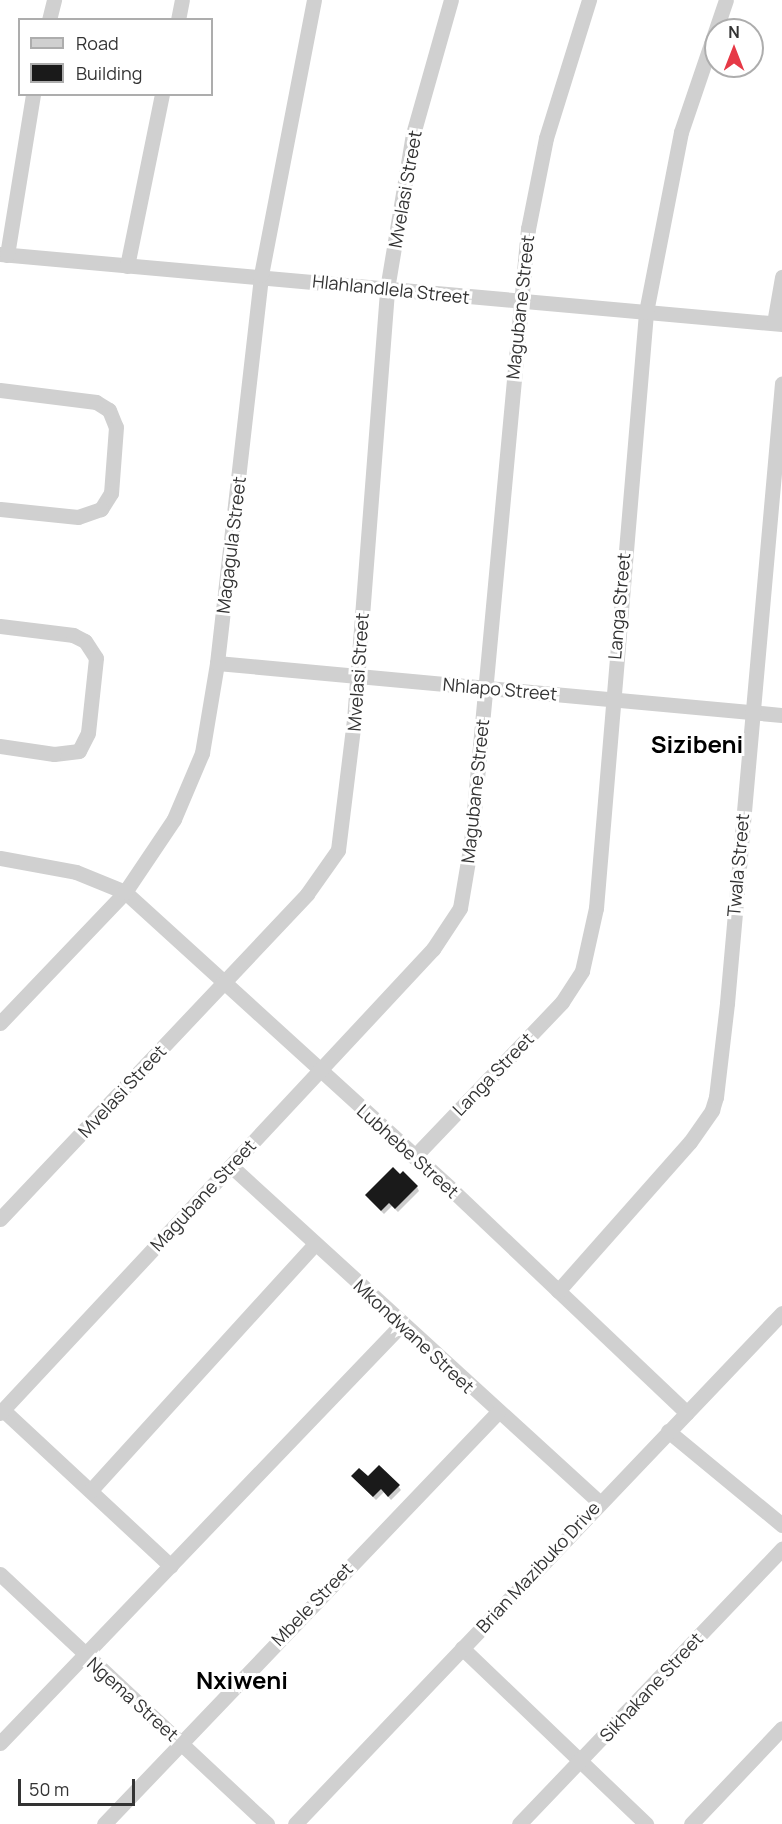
<!DOCTYPE html>
<style>
body{margin:0}
#map{position:relative;width:782px;height:1824px;overflow:hidden;background:#fff;font-family:Manrope,sans-serif}
div>[style]{position:absolute}
.shadow>*{inset:0;background:#0003}
.building>*{inset:0;background:#1a1a1a}
.minor>*{height:15px;margin:-7.5px;padding:0 7.5px;transform-origin:7.5px;border-radius:7.5px;background:#d0d0d0}
span{translate:-50% -50%;white-space:nowrap;text-align:center;line-height:1.15;-webkit-text-stroke:6px #fff;paint-order:stroke}
.street-label{font-size:18px;color:#333}
.district-label{font-size:24px;color:#000;font-weight:700}
.legend{position:absolute;left:18px;top:18px;width:195px;height:78px;box-sizing:border-box;background:#fff;border:2px solid #adadad;margin:0;padding:8px 10px;list-style:none;font-size:18px;color:#333}
.legend li{display:flex;align-items:center;gap:12px;height:30px}
.legend b{width:30px;border:2px solid #adadad}
.north{position:absolute;left:704px;top:18px;width:60px;height:60px;box-sizing:border-box;background:#fff;border:2px solid #adadad;border-radius:50%;rotate:0deg;font-size:16px;font-weight:700;line-height:24px;text-align:center;color:#333}
.north::after{content:'';display:block;margin:auto;width:21px;height:27px;background:#e63946;clip-path:polygon(50% 0,100% 100%,50% 72%,0 100%)}
.scale{position:absolute;left:18px;top:1779px;width:117px;height:27px;box-sizing:border-box;border:3px solid #333;border-top:0;padding-left:8px;font-size:18px;line-height:21px;white-space:nowrap;color:#333;-webkit-text-stroke:4px #fff;paint-order:stroke}
</style>
<div id="map">
<div class="shadow">
<i style="clip-path:polygon(417px 1187px,419px 1191px,398px 1212px,392px 1206px,384px 1214px,369px 1199px)"></i>
<i style="clip-path:polygon(353px 1477px,398px 1486px,401px 1490px,391px 1500px,384px 1492px,376px 1500px)"></i>
</div>
<div class="building">
<i style="clip-path:polygon(393px 1167px,400px 1174px,403px 1171px,418px 1186px,395px 1209px,389px 1203px,381px 1211px,365px 1195px)"></i>
<i style="clip-path:polygon(379px 1465px,400px 1485px,388px 1497px,381px 1489px,373px 1497px,351px 1476px,359px 1468px,368px 1476px)"></i>
</div>
<div class="minor">
<i style="left:49px;top:20px;width:21px;rotate:-76deg"></i>
<i style="left:178px;top:20px;width:20px;rotate:-79deg"></i>
<i style="left:0;top:254px;width:785px;rotate:5.12deg"></i>
<i style="left:7px;top:255px;width:163px;rotate:-80.8deg"></i>
<i style="left:127px;top:266px;width:176px;rotate:-78.5deg"></i>
<i style="left:774px;top:323px;width:47px;rotate:-80.1deg"></i>
<i style="left:0;top:390px;width:97px;rotate:7.1deg"></i>
<i style="left:96px;top:402px;width:15px;rotate:32deg"></i>
<i style="left:109px;top:410px;width:18px;rotate:68deg"></i>
<i style="left:116px;top:427px;width:66px;rotate:94.3deg"></i>
<i style="left:111px;top:493px;width:19px;rotate:122deg"></i>
<i style="left:101px;top:509px;width:24px;rotate:161deg"></i>
<i style="left:78px;top:517px;width:78px;rotate:-174.1deg"></i>
<i style="left:0;top:626px;width:74px;rotate:7deg"></i>
<i style="left:73px;top:635px;width:13px;rotate:27deg"></i>
<i style="left:85px;top:641px;width:20px;rotate:57deg"></i>
<i style="left:96px;top:658px;width:75px;rotate:96.1deg"></i>
<i style="left:88px;top:733px;width:20px;rotate:117deg"></i>
<i style="left:79px;top:751px;width:25px;rotate:173deg"></i>
<i style="left:54px;top:754px;width:55px;rotate:-171.6deg"></i>
<i style="left:217px;top:663px;width:567px;rotate:5.26deg"></i>
<i style="left:0;top:858px;width:77px;rotate:10.4deg"></i>
<i style="left:76px;top:872px;width:53px;rotate:22.2deg"></i>
<i style="left:125px;top:892px;width:441px;rotate:42.3deg"></i>
<i style="left:451px;top:1189px;width:325px;rotate:43.5deg"></i>
<i style="left:0;top:1023px;width:181px;rotate:-46.3deg"></i>
<i style="left:125px;top:892px;width:88px;rotate:-56.1deg"></i>
<i style="left:174px;top:819px;width:72px;rotate:-67deg"></i>
<i style="left:202px;top:753px;width:91px;rotate:-80.5deg"></i>
<i style="left:217px;top:663px;width:390px;rotate:-83.5deg"></i>
<i style="left:261px;top:275px;width:280px;rotate:-79.1deg"></i>
<i style="left:414px;top:1157px;width:214px;rotate:-46.3deg"></i>
<i style="left:562px;top:1002px;width:37px;rotate:-57deg"></i>
<i style="left:582px;top:971px;width:65px;rotate:-77.5deg"></i>
<i style="left:596px;top:908px;width:598px;rotate:-85.2deg"></i>
<i style="left:646px;top:312px;width:183px;rotate:-79deg"></i>
<i style="left:681px;top:132px;width:139px;rotate:-71.2deg"></i>
<i style="left:231px;top:1166px;width:498px;rotate:42.4deg"></i>
<i style="left:0;top:1219px;width:447px;rotate:-46.6deg"></i>
<i style="left:307px;top:894px;width:54px;rotate:-54.8deg"></i>
<i style="left:338px;top:850px;width:131px;rotate:-83deg"></i>
<i style="left:354px;top:720px;width:432px;rotate:-85.6deg"></i>
<i style="left:387px;top:289px;width:157px;rotate:-80.5deg"></i>
<i style="left:413px;top:134px;width:139px;rotate:-74.2deg"></i>
<i style="left:558px;top:1291px;width:199px;rotate:-48.5deg"></i>
<i style="left:690px;top:1142px;width:39px;rotate:-55deg"></i>
<i style="left:712px;top:1110px;width:14px;rotate:-73deg"></i>
<i style="left:716px;top:1097px;width:95px;rotate:-83.3deg"></i>
<i style="left:727px;top:1003px;width:622px;rotate:-84.93deg"></i>
<i style="left:3px;top:1410px;width:229px;rotate:42.9deg"></i>
<i style="left:0;top:1413px;width:635px;rotate:-46.98deg"></i>
<i style="left:433px;top:949px;width:49px;rotate:-56.6deg"></i>
<i style="left:460px;top:908px;width:66px;rotate:-80.4deg"></i>
<i style="left:471px;top:843px;width:617px;rotate:-84.7deg"></i>
<i style="left:528px;top:229px;width:93px;rotate:-78.8deg"></i>
<i style="left:546px;top:138px;width:145px;rotate:-72.7deg"></i>
<i style="left:668px;top:1431px;width:148px;rotate:39.5deg"></i>
<i style="left:91px;top:1490px;width:331px;rotate:-47.7deg"></i>
<i style="left:0;top:1574px;width:366px;rotate:43.1deg"></i>
<i style="left:462px;top:1648px;width:255px;rotate:43.7deg"></i>
<i style="left:0;top:1743px;width:581px;rotate:-46.19deg"></i>
<i style="left:104px;top:1824px;width:569px;rotate:-46.28deg"></i>
<i style="left:295px;top:1824px;width:706px;rotate:-46.38deg"></i>
<i style="left:519px;top:1824px;width:381px;rotate:-46.3deg"></i>
<i style="left:691px;top:1824px;width:132px;rotate:-46.5deg"></i>
</div>
<div class="street-label">
<span style="left:405px;top:189px;rotate:-80deg">Mvelasi Street</span>
<span style="left:391px;top:289px;rotate:6deg">Hlahlandlela Street</span>
<span style="left:520px;top:307px;rotate:-84deg">Magubane Street</span>
<span style="left:231px;top:545px;rotate:-83deg">Magagula Street</span>
<span style="left:619px;top:606px;rotate:-85deg">Langa Street</span>
<span style="left:358px;top:672px;rotate:-86deg">Mvelasi Street</span>
<span style="left:500px;top:689px;rotate:5deg">Nhlapo Street</span>
<span style="left:475px;top:791px;rotate:-84deg">Magubane Street</span>
<span style="left:738px;top:865px;rotate:-85deg">Twala Street</span>
<span style="left:493px;top:1074px;rotate:-46deg">Langa Street</span>
<span style="left:122px;top:1091px;rotate:-47deg">Mvelasi Street</span>
<span style="left:408px;top:1151px;rotate:42deg">Lubhebe Street</span>
<span style="left:203px;top:1195px;rotate:-47deg">Magubane Street</span>
<span style="left:414px;top:1336px;rotate:43deg">Mkondwane Street</span>
<span style="left:538px;top:1567px;rotate:-47deg">Brian Mazibuko Drive</span>
<span style="left:312px;top:1604px;rotate:-46deg">Mbele Street</span>
<span style="left:651px;top:1687px;rotate:-47deg">Sikhakane Street</span>
<span style="left:133px;top:1699px;rotate:42deg">Ngema Street</span>
</div>
<div class="district-label">
<span style="left:697px;top:744px">Sizibeni</span>
<span style="left:242px;top:1680px">Nxiweni</span>
</div>
<ul class="legend">
<li><b style="height:8px;background:#d0d0d0"></b>Road</li>
<li><b style="height:16px;background:#1a1a1a"></b>Building</li>
</ul>
<div class="north">N</div>
<div class="scale">50 m</div>
</div>
